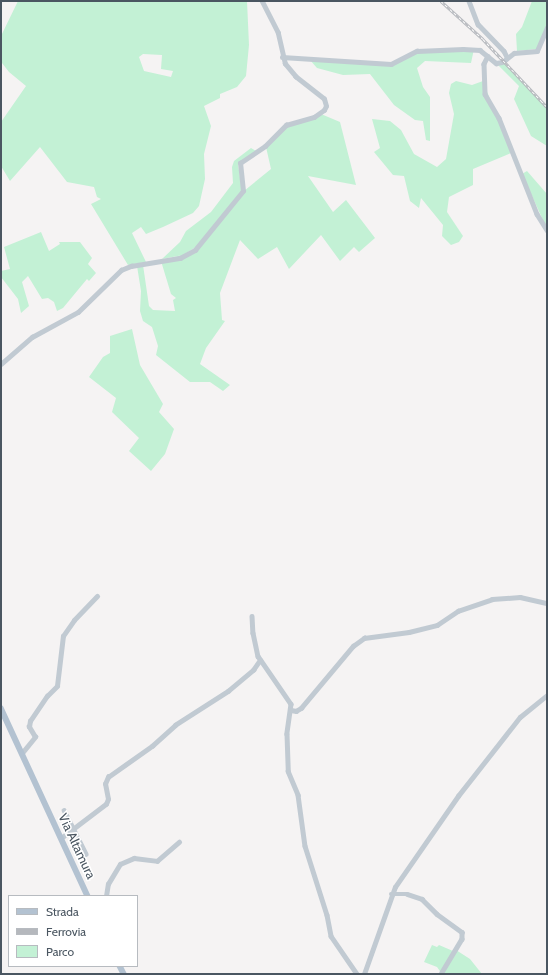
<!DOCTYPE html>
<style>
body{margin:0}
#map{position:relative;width:548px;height:975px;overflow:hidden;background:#f5f3f3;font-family:Cabin,sans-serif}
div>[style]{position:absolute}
.green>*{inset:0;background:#c3f1d5}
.minor>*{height:4.5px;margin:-2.25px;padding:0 2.25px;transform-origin:2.25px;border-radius:2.25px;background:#c1cad2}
.major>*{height:5.5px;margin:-2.75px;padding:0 2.75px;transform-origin:2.75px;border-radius:2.75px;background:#b3c2d1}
.rail>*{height:2.5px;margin-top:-1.25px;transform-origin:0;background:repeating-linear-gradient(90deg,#fff 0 3px,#b5b8bd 0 6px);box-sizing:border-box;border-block:1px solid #b5b8bd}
span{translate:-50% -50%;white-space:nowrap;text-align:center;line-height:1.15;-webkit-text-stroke:3px #fff;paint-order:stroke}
.street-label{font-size:13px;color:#4a5661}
.frame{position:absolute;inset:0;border:2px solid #4a5661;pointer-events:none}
.legend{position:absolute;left:8px;top:895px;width:130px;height:72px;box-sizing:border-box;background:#fff;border:1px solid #b7bbc0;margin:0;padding:5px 7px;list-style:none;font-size:12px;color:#4a5661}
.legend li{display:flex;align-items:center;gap:8px;height:20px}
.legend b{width:20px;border:1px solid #b7bbc0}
</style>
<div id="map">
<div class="green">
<i style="clip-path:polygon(evenodd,18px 1px,247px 1px,249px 45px,246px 76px,237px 87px,220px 94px,220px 98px,204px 106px,211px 126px,204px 154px,205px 179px,199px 206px,193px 213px,163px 227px,146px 234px,141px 227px,132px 233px,146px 262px,128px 265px,91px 204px,101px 199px,97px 197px,94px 187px,67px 182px,40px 147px,10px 181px,1px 166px,1px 122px,26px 86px,9px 72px,2px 63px,1px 36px,18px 1px,143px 54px,162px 55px,161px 69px,173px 71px,171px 77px,144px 71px,139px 57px,143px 54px)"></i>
<i style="clip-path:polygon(532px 1px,547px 1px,547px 27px,537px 49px,517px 51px,516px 34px,522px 27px)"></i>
<i style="clip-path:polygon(474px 49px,471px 63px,425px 61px,417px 68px,423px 87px,430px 97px,430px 141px,426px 140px,423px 121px,415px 120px,394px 105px,370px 74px,343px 75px,317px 68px,310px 60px,395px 64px,416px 52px)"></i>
<i style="clip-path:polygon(503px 62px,547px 108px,547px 146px,531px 136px,514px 99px,519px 86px,497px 64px)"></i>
<i style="clip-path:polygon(456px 81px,472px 85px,483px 81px,511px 153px,473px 169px,473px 185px,449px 197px,447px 212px,463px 236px,459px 242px,451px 245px,442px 236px,443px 225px,421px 198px,419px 208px,410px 201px,404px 176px,393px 175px,374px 152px,380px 148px,372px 119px,390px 121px,401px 130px,414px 154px,437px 167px,446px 159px,454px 114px,449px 93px,451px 84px)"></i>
<i style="clip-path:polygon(321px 114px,340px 122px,356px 185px,308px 176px,333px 212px,346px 200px,375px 238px,359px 252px,354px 247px,340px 261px,321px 235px,289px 269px,277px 247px,258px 259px,240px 240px,220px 293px,222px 320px,225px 321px,206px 348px,200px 364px,230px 385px,223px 391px,210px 382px,190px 382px,156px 355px,158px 346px,152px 327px,143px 321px,140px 311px,141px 291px,137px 266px,143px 265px,149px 306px,153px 310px,175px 311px,173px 300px,176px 298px,171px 294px,161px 261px,195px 251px,244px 191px,271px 169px,266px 147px,285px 127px)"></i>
<i style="clip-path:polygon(251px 148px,256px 151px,238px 164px,242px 191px,199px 245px,183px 255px,162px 259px,180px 242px,186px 231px,211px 212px,233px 183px,232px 167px,234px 161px)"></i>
<i style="clip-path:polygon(527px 171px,547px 194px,547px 229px,522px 174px)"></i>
<i style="clip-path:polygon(41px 232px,49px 251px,60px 244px,59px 242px,80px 242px,92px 258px,88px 264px,96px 273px,89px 281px,87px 279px,63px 308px,57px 311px,54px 302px,48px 298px,42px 299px,28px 276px,22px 282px,29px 306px,21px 313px,18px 299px,1px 277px,1px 271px,10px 269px,4px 247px)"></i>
<i style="clip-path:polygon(132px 329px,140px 365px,163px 404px,159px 412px,174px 429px,165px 454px,151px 471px,129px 451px,139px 438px,112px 412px,116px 398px,89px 377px,103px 357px,110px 353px,110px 336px)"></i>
<i style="clip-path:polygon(432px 945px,437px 947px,439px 945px,453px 951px,456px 950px,470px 959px,482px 974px,442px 974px,437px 967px,424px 962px)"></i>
</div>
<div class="minor">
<i style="left:469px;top:1px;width:25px;rotate:69deg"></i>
<i style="left:478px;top:24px;width:37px;rotate:46deg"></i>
<i style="left:504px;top:51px;width:7px;rotate:63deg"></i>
<i style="left:488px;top:56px;width:9px;rotate:117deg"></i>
<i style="left:484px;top:64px;width:30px;rotate:88deg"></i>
<i style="left:485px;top:94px;width:28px;rotate:60deg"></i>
<i style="left:499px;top:118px;width:103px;rotate:68.4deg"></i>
<i style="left:537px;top:214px;width:19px;rotate:58deg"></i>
<i style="left:282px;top:57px;width:109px;rotate:3.7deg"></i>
<i style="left:391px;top:64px;width:29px;rotate:-27deg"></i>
<i style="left:417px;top:51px;width:46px;rotate:-2.5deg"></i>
<i style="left:463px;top:49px;width:17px;rotate:3deg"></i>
<i style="left:480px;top:50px;width:21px;rotate:39deg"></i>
<i style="left:496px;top:63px;width:6px;rotate:-9deg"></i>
<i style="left:505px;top:60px;width:11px;rotate:-38deg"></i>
<i style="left:514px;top:53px;width:23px;rotate:-5deg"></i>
<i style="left:537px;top:51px;width:25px;rotate:-67deg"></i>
<i style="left:1px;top:364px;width:41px;rotate:-41.1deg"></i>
<i style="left:32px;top:337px;width:52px;rotate:-28.5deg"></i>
<i style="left:78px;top:312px;width:60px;rotate:-44.3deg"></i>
<i style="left:121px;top:270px;width:11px;rotate:-22deg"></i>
<i style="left:131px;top:266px;width:50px;rotate:-9.3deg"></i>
<i style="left:180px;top:258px;width:17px;rotate:-28deg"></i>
<i style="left:195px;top:250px;width:76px;rotate:-50.9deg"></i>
<i style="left:243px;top:191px;width:28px;rotate:-96deg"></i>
<i style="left:240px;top:163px;width:30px;rotate:-34deg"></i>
<i style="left:265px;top:146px;width:30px;rotate:-45deg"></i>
<i style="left:286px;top:125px;width:29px;rotate:-16deg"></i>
<i style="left:314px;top:117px;width:12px;rotate:-35deg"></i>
<i style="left:324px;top:110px;width:4px;rotate:-63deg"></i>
<i style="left:326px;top:106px;width:7px;rotate:-106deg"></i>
<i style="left:324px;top:99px;width:36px;rotate:-142deg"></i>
<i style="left:296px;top:77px;width:17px;rotate:-130deg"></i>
<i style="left:285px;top:64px;width:32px;rotate:-103deg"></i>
<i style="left:278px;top:33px;width:36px;rotate:-117deg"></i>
<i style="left:252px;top:616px;width:17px;rotate:87deg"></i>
<i style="left:253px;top:633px;width:24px;rotate:78deg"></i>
<i style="left:258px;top:656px;width:58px;rotate:55.5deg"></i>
<i style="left:291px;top:704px;width:30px;rotate:98deg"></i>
<i style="left:287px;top:734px;width:37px;rotate:88deg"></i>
<i style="left:288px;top:771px;width:26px;rotate:67deg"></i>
<i style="left:298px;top:795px;width:51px;rotate:82.2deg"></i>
<i style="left:305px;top:846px;width:72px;rotate:72.3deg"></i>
<i style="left:327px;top:915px;width:21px;rotate:79deg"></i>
<i style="left:331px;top:936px;width:46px;rotate:55.6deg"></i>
<i style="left:291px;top:710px;width:5px;rotate:11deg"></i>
<i style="left:296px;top:711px;width:6px;rotate:-31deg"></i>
<i style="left:301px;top:708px;width:81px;rotate:-50deg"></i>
<i style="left:353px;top:646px;width:14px;rotate:-36deg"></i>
<i style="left:364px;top:638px;width:45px;rotate:-7.6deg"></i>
<i style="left:409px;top:632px;width:29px;rotate:-14deg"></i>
<i style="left:437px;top:625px;width:25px;rotate:-34deg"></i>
<i style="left:458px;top:611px;width:36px;rotate:-19deg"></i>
<i style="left:492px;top:599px;width:28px;rotate:-4deg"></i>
<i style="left:520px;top:597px;width:28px;rotate:13deg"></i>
<i style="left:22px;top:753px;width:21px;rotate:-51deg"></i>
<i style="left:35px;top:737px;width:12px;rotate:-121deg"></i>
<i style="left:29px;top:727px;width:6px;rotate:-81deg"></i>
<i style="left:30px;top:721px;width:30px;rotate:-56deg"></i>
<i style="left:47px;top:696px;width:14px;rotate:-45deg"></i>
<i style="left:57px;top:686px;width:50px;rotate:-83.2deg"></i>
<i style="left:63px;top:636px;width:19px;rotate:-55deg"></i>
<i style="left:74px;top:620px;width:33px;rotate:-46deg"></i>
<i style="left:64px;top:810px;width:49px;rotate:63.4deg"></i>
<i style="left:61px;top:838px;width:56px;rotate:-37.1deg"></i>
<i style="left:106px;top:804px;width:5px;rotate:-68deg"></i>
<i style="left:108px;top:799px;width:15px;rotate:-101deg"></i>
<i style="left:105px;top:784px;width:8px;rotate:-67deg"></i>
<i style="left:108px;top:777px;width:54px;rotate:-35.2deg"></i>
<i style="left:152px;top:746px;width:31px;rotate:-42deg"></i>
<i style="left:175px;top:725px;width:63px;rotate:-32.7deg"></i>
<i style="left:228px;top:691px;width:33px;rotate:-40deg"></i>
<i style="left:253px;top:670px;width:12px;rotate:-55deg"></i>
<i style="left:391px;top:894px;width:16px"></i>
<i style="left:407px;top:894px;width:16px;rotate:18deg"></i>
<i style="left:422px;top:899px;width:21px;rotate:45deg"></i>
<i style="left:437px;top:914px;width:31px;rotate:36deg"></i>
<i style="left:462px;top:932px;width:7px;rotate:90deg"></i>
<i style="left:462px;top:939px;width:39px;rotate:121deg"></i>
<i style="left:106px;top:896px;width:12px;rotate:-81deg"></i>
<i style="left:108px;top:884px;width:23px;rotate:-59deg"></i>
<i style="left:120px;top:864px;width:15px;rotate:-23deg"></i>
<i style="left:134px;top:858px;width:23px;rotate:7deg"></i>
<i style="left:157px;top:861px;width:29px;rotate:-41deg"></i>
<i style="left:364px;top:974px;width:92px;rotate:-70.4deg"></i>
<i style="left:395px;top:887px;width:111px;rotate:-55.3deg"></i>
<i style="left:458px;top:796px;width:100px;rotate:-51.9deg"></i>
<i style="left:520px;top:717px;width:35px;rotate:-39deg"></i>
</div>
<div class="major">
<i style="left:1px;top:708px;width:207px;rotate:65.2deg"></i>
<i style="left:120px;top:966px;width:9px;rotate:63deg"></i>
</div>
<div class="rail">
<i style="left:441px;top:1px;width:57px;rotate:42.1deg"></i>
<i style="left:483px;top:39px;width:93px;rotate:46.7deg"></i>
</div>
<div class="street-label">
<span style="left:77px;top:846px;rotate:65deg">Via Altamura</span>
</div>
<div class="frame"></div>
<ul class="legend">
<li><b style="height:5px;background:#b3c2d1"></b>Strada</li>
<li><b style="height:5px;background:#b5b8bd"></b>Ferrovia</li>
<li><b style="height:11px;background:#c3f1d5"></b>Parco</li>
</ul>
</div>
